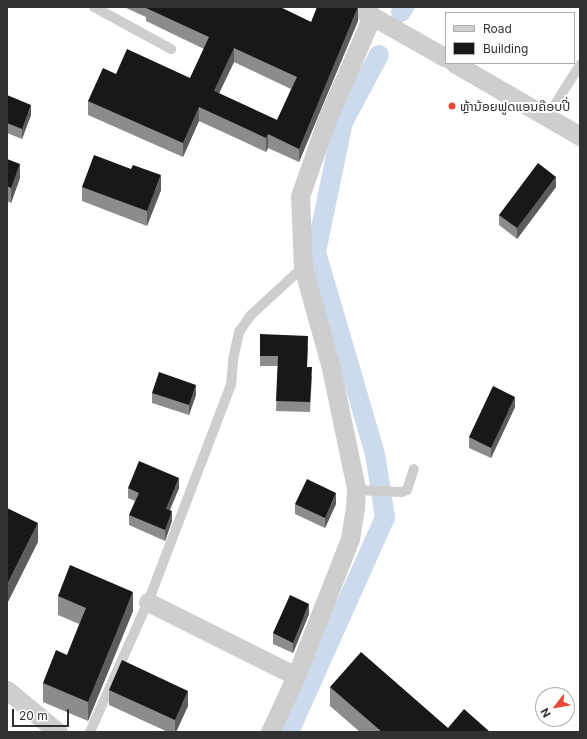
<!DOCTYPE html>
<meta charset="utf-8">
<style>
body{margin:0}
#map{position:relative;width:587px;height:739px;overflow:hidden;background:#fff;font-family:Inter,"Noto Sans Lao",sans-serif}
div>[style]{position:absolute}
.canal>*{height:20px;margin:-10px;padding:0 10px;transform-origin:10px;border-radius:10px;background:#ccdaed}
.service>*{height:10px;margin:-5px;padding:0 5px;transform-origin:5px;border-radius:5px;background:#cecece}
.minor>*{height:19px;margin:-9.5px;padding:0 9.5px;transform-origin:9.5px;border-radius:9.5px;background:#cecece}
.wall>*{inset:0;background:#8c8c8c}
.shaded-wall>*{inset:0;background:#5d5d5d}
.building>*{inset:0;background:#181818}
.dots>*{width:11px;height:11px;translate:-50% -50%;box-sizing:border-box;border:2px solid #fff;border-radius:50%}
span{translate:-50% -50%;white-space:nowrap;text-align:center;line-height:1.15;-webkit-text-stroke:4px #fff;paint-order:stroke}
.poi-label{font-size:13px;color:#313131}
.left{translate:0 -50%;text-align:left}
.frame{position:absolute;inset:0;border:8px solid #313131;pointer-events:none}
.legend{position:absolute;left:445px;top:12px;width:130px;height:52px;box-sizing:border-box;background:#fff;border:1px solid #adadad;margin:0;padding:5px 7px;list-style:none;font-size:12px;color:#313131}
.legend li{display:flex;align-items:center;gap:8px;height:20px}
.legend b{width:20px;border:1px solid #adadad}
.north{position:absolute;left:535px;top:687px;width:40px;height:40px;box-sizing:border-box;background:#fff;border:1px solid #adadad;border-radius:50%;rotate:239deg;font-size:11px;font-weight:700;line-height:16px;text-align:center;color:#313131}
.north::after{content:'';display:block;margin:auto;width:14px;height:18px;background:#e64a35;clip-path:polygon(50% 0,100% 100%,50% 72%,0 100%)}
.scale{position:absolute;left:12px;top:709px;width:57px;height:18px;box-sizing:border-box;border:2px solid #313131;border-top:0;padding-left:5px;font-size:12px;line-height:14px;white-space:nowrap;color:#313131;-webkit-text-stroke:3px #fff;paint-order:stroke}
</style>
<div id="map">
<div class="canal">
<i style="left:401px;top:12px;width:6px;rotate:-59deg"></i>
<i style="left:289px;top:732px;width:235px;rotate:-65.9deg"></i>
<i style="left:385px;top:517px;width:64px;rotate:-99deg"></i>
<i style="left:375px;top:454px;width:210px;rotate:-106.3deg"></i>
<i style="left:316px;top:252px;width:133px;rotate:-78.3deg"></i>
<i style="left:343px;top:122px;width:76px;rotate:-61.8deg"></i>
</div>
<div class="service">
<i style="left:94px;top:7px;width:88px;rotate:28.6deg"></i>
<i style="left:547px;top:117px;width:62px;rotate:-57.6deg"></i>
<i style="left:356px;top:490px;width:46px;rotate:2.5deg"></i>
<i style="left:402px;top:492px;width:5px;rotate:-22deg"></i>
<i style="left:407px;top:490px;width:22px;rotate:-72deg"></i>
<i style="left:90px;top:732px;width:142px;rotate:-66deg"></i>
<i style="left:148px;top:602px;width:232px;rotate:-69.1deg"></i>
<i style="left:231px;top:385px;width:25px;rotate:-85deg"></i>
<i style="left:233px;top:360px;width:29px;rotate:-78deg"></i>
<i style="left:239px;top:332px;width:19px;rotate:-55deg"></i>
<i style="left:250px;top:316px;width:72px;rotate:-42.8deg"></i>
</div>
<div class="minor">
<i style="left:356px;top:7px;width:103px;rotate:29.5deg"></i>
<i style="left:454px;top:63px;width:146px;rotate:30.1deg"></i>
<i style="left:148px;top:602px;width:165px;rotate:26.6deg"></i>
<i style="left:7px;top:690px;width:66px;rotate:39.5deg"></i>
<i style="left:270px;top:732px;width:62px;rotate:-65.1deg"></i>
<i style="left:296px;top:676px;width:147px;rotate:-68.5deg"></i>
<i style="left:350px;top:539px;width:31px;rotate:-81deg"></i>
<i style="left:355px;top:508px;width:20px;rotate:-87deg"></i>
<i style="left:356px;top:488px;width:123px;rotate:-101.8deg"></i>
<i style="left:331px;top:368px;width:105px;rotate:-105.5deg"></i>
<i style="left:303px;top:267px;width:71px;rotate:-92.4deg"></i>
<i style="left:300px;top:196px;width:78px;rotate:-70.6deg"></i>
<i style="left:326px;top:122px;width:116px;rotate:-66.5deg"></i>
</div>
<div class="wall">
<i style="clip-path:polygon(evenodd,124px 7px,280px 7px,311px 22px,358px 21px,299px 162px,268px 148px,266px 152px,199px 121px,183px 157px,88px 115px,88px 101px,116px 74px,190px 78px,204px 49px,146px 21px,146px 17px,124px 7px,234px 62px,291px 89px,277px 120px,219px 93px,234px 62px)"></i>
<i style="clip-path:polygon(7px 95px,31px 115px,22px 139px,7px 133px)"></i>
<i style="clip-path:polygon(7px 159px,20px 178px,11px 203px,7px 201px)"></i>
<i style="clip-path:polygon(82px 187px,161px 190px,147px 226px,82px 201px)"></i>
<i style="clip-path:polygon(556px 187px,517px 239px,499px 225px,499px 215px)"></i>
<i style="clip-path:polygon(308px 346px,307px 367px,312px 377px,310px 412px,276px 411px,278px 366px,260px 366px,260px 356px)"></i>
<i style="clip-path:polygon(152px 393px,196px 395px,189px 415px,152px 403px)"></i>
<i style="clip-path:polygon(515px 407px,491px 458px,469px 448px,469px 437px)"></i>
<i style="clip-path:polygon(128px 488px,179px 488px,170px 510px,172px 521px,165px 541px,129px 525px,129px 515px,135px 501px,128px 498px)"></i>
<i style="clip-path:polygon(295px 504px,336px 504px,325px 528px,295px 514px)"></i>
<i style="clip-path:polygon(58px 596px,133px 611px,88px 721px,43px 702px,43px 683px,67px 655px,79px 624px,58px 615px)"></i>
<i style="clip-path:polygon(309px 614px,293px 653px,273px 644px,273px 633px)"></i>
<i style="clip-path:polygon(330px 687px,448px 728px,490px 732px,360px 732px,330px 706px)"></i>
<i style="clip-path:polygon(109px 690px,188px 706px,176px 732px,168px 732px,109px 705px)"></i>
</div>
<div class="shaded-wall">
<i style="clip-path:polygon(358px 7px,358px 21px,299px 162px,299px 149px)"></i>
<i style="clip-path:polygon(234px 48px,234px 62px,214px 104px,214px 91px)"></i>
<i style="clip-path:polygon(31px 105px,31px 115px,22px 139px,22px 129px)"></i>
<i style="clip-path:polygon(199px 107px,199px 121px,183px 157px,183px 143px)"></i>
<i style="clip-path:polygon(268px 134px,268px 148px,266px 152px,266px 138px)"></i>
<i style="clip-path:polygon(20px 164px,20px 178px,11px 203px,11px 188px)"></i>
<i style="clip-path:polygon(161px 175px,161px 190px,147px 226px,147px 211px)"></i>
<i style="clip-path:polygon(556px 177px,556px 187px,517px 239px,517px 228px)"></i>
<i style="clip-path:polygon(196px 385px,196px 395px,189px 415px,189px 405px)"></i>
<i style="clip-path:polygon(515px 397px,515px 407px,491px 458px,491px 448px)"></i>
<i style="clip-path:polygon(179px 478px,179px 488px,166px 519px,166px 509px)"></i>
<i style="clip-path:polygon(336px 493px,336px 504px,325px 528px,325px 518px)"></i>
<i style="clip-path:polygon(172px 511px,172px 521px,165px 541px,165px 530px)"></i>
<i style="clip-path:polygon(38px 523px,38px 542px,7px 604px,7px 585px)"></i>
<i style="clip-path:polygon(133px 592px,133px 611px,88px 721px,88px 702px)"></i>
<i style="clip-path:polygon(309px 604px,309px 614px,293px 653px,293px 643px)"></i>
<i style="clip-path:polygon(188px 691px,188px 706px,176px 732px,175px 732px,175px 720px)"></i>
</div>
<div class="building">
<i style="clip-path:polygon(evenodd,146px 7px,280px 7px,311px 22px,317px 7px,358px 7px,299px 149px,268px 134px,266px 138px,199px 107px,183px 143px,88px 101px,103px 68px,116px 74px,127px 49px,190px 78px,209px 37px,146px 8px,146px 7px,234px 48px,297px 77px,277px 120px,214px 91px,234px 48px)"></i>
<i style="clip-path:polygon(7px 95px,31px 105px,22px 129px,7px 123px)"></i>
<i style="clip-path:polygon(94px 155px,131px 169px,133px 165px,161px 175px,147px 211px,82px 187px)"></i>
<i style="clip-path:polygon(7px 159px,20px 164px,11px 188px,7px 186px)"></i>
<i style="clip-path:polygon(538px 163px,556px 177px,517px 228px,499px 215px)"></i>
<i style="clip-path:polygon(260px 334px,308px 336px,307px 367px,312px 367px,310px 402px,276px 401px,278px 356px,260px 356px)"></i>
<i style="clip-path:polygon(159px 372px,196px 385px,189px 405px,152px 393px)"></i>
<i style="clip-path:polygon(493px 386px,515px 397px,491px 448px,469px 437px)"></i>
<i style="clip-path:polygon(139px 461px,179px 478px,166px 509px,172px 511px,165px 530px,129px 515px,139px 493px,128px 488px)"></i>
<i style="clip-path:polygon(307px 479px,336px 493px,325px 518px,295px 504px)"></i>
<i style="clip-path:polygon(7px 508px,38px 523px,7px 585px)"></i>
<i style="clip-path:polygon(70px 565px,133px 592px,88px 702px,43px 683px,56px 650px,67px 655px,86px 608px,58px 596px)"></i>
<i style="clip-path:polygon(290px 595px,309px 604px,293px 643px,273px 633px)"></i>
<i style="clip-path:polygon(361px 652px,448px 728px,464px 709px,490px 732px,382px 732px,330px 687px)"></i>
<i style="clip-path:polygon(122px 660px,188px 691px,175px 720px,109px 690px)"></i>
</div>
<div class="dots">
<i style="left:452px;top:106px;background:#e64a35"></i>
</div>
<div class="poi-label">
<span class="left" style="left:460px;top:106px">ຫຼ້ານ້ອຍຟູດແອນຄ໊ອບປີ່</span>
</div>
<div class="frame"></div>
<ul class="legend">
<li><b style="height:5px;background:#cecece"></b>Road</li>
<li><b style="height:11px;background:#181818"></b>Building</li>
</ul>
<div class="north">N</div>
<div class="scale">20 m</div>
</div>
